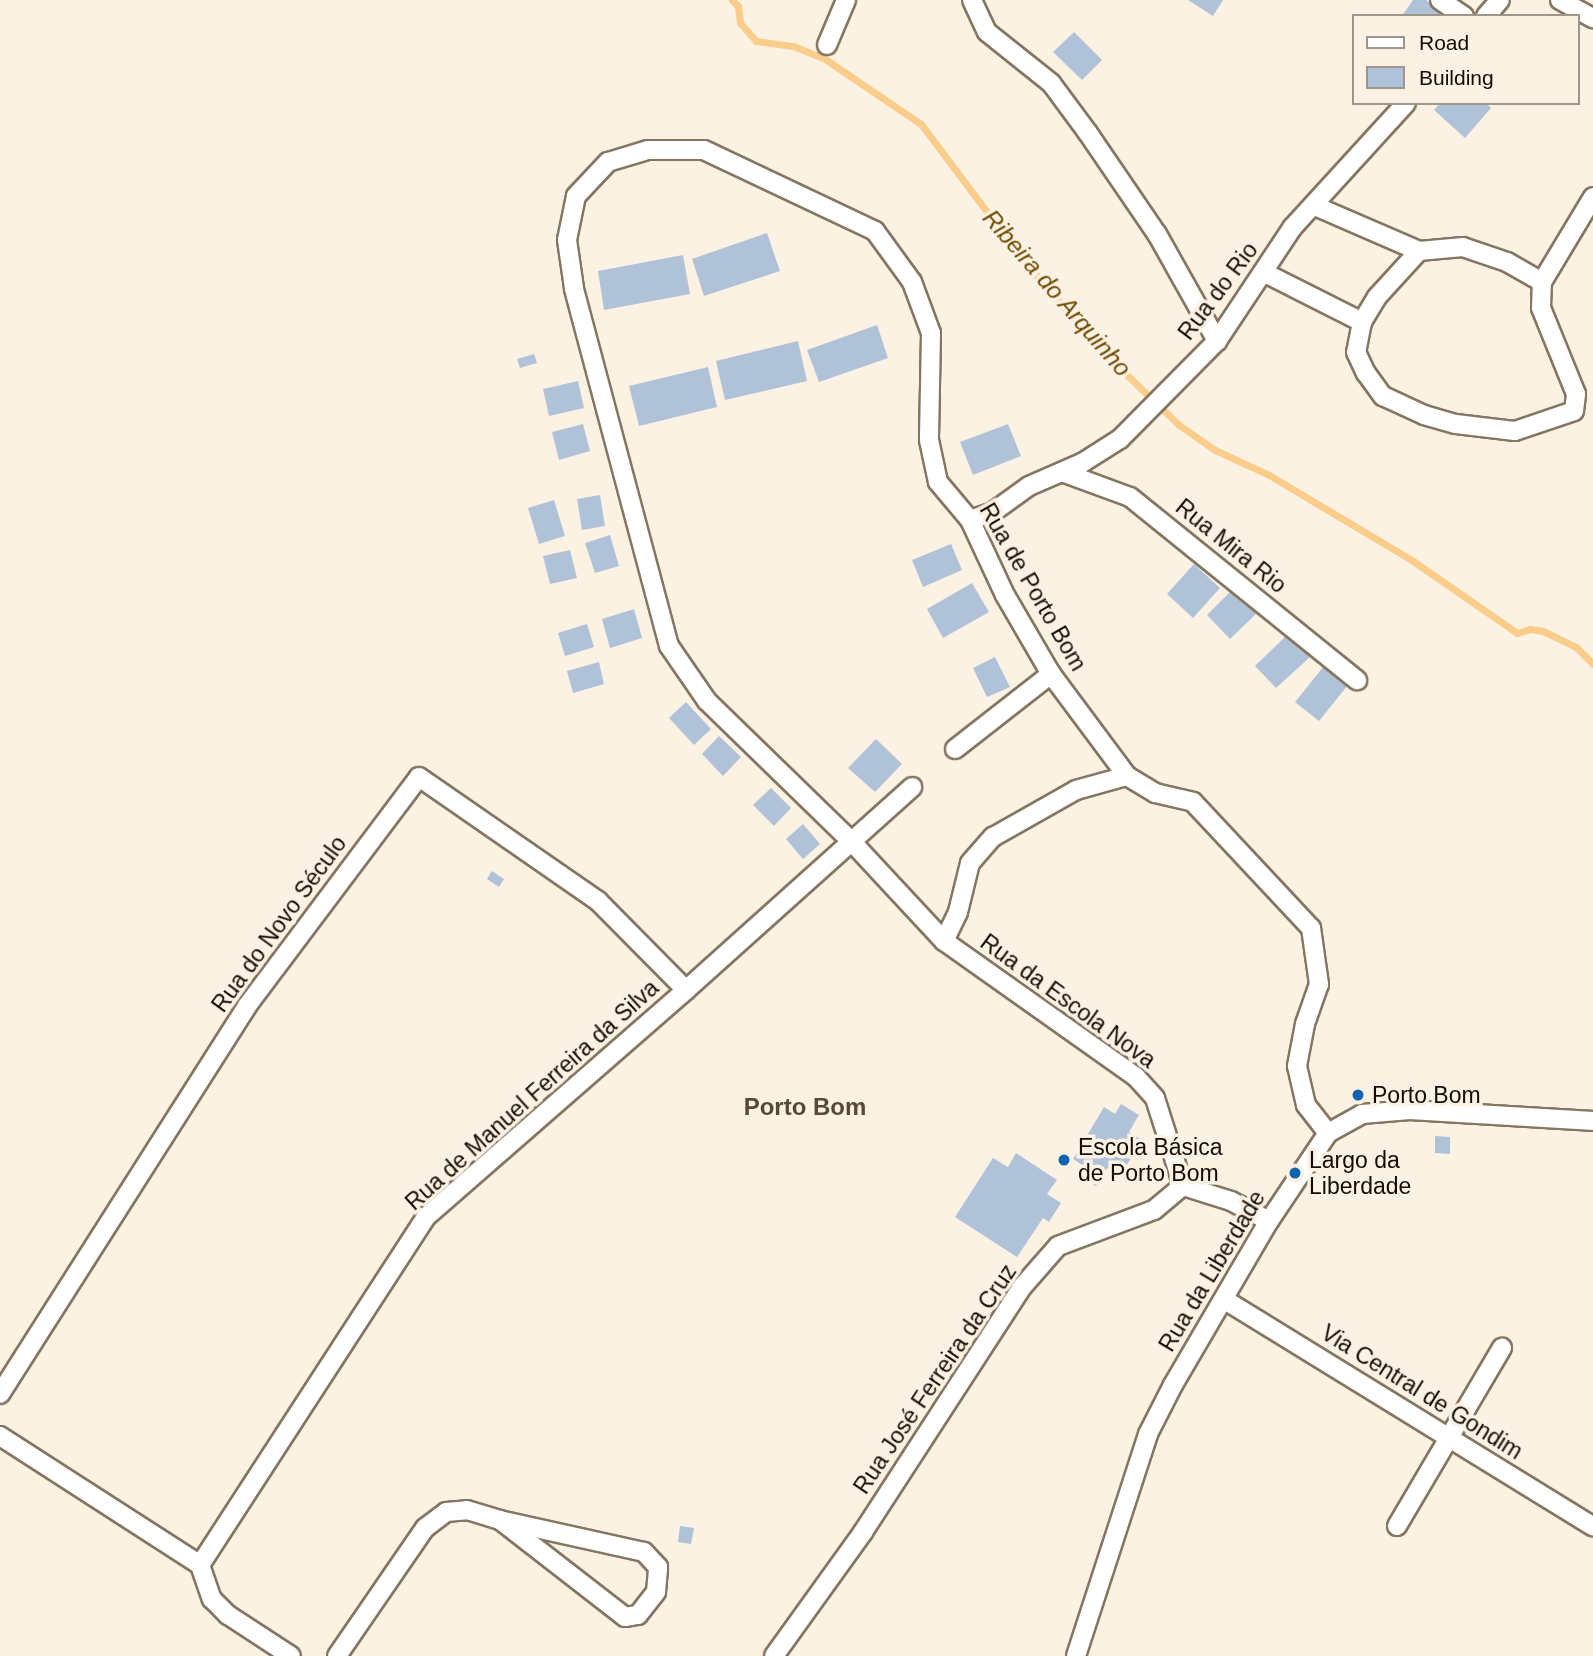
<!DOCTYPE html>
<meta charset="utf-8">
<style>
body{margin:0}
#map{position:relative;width:1593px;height:1656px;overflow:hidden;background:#fcf2e4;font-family:Arial,sans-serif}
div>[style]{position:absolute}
.stream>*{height:7px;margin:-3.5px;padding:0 3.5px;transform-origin:3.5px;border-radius:3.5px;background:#facd8a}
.building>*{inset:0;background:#b0c2d8}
.roads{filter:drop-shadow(2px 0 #857661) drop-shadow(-2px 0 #857661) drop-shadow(0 2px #857661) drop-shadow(0 -2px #857661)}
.minor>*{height:18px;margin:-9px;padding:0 9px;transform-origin:9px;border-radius:9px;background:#fff}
.dots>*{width:19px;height:19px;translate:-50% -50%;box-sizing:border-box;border:4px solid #fcf2e4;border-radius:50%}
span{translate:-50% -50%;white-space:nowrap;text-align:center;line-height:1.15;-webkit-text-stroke:7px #fcf2e4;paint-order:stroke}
.street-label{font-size:23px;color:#130d06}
.poi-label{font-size:23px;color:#130d06}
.left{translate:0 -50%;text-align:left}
.water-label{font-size:24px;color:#6d4900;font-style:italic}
.neighbourhood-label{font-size:24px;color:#564935;font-weight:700}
.legend{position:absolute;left:1352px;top:14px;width:228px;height:91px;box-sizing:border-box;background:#fcf2e4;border:2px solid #9f968b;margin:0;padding:9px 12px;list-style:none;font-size:21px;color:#130d06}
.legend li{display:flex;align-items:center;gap:14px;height:35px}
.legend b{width:35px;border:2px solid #9f968b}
</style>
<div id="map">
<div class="stream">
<i style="left:732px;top:0;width:8px;rotate:45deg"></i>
<i style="left:738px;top:6px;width:17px;rotate:83deg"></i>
<i style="left:740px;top:23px;width:24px;rotate:48deg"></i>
<i style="left:756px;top:41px;width:37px;rotate:8deg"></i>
<i style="left:793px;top:46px;width:35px;rotate:22deg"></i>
<i style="left:825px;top:59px;width:116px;rotate:34.1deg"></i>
<i style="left:921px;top:124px;width:171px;rotate:53.1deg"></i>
<i style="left:1024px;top:261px;width:116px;rotate:49.2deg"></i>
<i style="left:1100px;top:349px;width:110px;rotate:43.9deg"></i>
<i style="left:1179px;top:425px;width:44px;rotate:34.8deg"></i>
<i style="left:1215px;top:450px;width:60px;rotate:24.8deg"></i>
<i style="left:1269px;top:475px;width:168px;rotate:30.8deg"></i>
<i style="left:1413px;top:561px;width:126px;rotate:34.7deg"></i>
<i style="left:1517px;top:633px;width:14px;rotate:-17deg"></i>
<i style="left:1530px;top:629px;width:13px;rotate:9deg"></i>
<i style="left:1543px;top:631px;width:37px;rotate:26deg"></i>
<i style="left:1576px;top:647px;width:24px;rotate:45deg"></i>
</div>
<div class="building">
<i style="clip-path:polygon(1188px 0,1223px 0,1213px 16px)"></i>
<i style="clip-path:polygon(1413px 0,1426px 0,1449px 16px,1402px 16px)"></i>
<i style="clip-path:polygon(1074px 32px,1102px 60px,1082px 80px,1053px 52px)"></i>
<i style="clip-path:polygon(1440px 103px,1486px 103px,1491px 108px,1465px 138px,1434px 110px)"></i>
<i style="clip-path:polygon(767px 233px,780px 271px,704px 296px,692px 259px)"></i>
<i style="clip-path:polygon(683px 255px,690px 294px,604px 310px,598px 271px)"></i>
<i style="clip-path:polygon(877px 325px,888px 358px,819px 382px,807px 350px)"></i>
<i style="clip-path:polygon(798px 341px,807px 381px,725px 400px,716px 361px)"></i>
<i style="clip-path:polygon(534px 354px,537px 363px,520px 368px,517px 359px)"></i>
<i style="clip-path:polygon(708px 367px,717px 407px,639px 426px,629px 386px)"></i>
<i style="clip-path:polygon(578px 381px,584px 408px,549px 416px,543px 389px)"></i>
<i style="clip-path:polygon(583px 424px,590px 451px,559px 460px,552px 432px)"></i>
<i style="clip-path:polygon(1008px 424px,1021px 456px,973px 475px,960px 442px)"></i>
<i style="clip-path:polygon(600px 495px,605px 526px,582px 530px,577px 499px)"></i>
<i style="clip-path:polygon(554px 500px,565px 536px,539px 544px,528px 508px)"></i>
<i style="clip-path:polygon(610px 535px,619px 566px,595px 573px,585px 543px)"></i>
<i style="clip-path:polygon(951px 544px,962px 570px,923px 587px,912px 560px)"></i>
<i style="clip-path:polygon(570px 550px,577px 578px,550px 584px,543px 556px)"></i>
<i style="clip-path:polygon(1194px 564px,1220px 588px,1193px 618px,1167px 594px)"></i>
<i style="clip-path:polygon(972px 583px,989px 612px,943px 638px,927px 609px)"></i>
<i style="clip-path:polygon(1232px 590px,1256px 614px,1230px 639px,1207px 615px)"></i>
<i style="clip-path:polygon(634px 609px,642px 638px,610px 648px,602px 619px)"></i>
<i style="clip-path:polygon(587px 624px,594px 647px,565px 656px,558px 633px)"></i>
<i style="clip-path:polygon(1288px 634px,1310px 657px,1276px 688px,1255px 666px)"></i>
<i style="clip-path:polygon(995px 657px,1010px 687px,987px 697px,973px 668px)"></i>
<i style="clip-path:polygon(599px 662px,604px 684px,573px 693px,567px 671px)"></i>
<i style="clip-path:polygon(1324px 666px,1348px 685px,1319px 721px,1295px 702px)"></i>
<i style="clip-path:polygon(686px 702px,711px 729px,694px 745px,669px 718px)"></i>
<i style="clip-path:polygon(719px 736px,741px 757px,723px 776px,702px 754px)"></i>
<i style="clip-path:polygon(876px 739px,902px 764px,875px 792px,848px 768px)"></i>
<i style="clip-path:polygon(771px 788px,791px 808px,774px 826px,753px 805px)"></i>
<i style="clip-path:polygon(803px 824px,820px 844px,803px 859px,786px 839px)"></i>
<i style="clip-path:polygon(492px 871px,504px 879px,499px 887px,487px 879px)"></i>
<i style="clip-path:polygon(1121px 1104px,1139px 1115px,1129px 1132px,1142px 1140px,1120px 1176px,1107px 1168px,1096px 1186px,1078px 1175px,1084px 1166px,1073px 1159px,1104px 1107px,1115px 1114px)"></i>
<i style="clip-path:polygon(1435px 1136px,1450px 1137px,1450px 1154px,1435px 1153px)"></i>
<i style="clip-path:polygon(1016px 1153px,1057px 1180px,1047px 1194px,1061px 1203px,1049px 1222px,1043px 1218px,1017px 1257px,955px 1217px,993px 1158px,1008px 1167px)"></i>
<i style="clip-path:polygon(680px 1526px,694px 1528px,691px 1544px,678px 1542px)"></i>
</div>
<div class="roads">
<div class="minor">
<i style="left:972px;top:0;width:35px;rotate:65deg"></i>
<i style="left:987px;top:32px;width:82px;rotate:38.6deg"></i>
<i style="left:1051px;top:83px;width:62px;rotate:53.5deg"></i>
<i style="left:1088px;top:133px;width:122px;rotate:55.7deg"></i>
<i style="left:1157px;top:234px;width:123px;rotate:60.7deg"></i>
<i style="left:1440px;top:0;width:29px;rotate:34deg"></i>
<i style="left:1560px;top:0;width:38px;rotate:29deg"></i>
<i style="left:1486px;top:16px;width:21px;rotate:-49deg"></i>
<i style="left:827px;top:45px;width:49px;rotate:-67.1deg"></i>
<i style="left:1315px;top:206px;width:113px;rotate:23.4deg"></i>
<i style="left:1265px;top:273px;width:109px;rotate:26.8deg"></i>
<i style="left:1542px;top:282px;width:40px;rotate:-150.3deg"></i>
<i style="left:1507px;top:262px;width:46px;rotate:-161.2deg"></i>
<i style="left:1463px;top:247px;width:44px;rotate:174.8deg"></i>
<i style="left:1419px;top:251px;width:62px;rotate:132.4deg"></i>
<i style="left:1377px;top:297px;width:29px;rotate:121deg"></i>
<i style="left:1362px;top:322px;width:31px;rotate:101deg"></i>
<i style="left:1356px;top:352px;width:23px;rotate:65deg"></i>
<i style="left:1366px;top:373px;width:29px;rotate:54deg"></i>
<i style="left:1383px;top:396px;width:45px;rotate:24.9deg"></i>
<i style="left:1424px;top:415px;width:33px;rotate:16deg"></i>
<i style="left:1456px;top:424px;width:59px;rotate:6.8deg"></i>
<i style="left:1515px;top:431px;width:62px;rotate:-18.7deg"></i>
<i style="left:1574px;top:411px;width:17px;rotate:-83deg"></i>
<i style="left:1576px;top:394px;width:93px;rotate:-112.1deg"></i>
<i style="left:1541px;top:308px;width:26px;rotate:-88deg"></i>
<i style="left:1542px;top:282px;width:99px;rotate:-59deg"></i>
<i style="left:1062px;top:472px;width:72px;rotate:20.2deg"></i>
<i style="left:1130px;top:497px;width:292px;rotate:38.9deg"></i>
<i style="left:970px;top:520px;width:24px;rotate:-19deg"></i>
<i style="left:993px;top:512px;width:44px;rotate:-35.8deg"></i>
<i style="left:1029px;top:486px;width:58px;rotate:-23.5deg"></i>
<i style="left:1082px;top:463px;width:45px;rotate:-32.3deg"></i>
<i style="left:1120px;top:439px;width:138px;rotate:-45.3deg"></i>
<i style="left:1217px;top:341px;width:136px;rotate:-56.4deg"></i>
<i style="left:1292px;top:228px;width:169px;rotate:-47.6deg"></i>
<i style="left:955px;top:749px;width:122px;rotate:-38deg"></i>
<i style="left:944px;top:941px;width:32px;rotate:-64deg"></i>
<i style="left:958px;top:912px;width:50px;rotate:-76.2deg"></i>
<i style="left:970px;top:863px;width:35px;rotate:-49deg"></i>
<i style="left:993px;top:837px;width:95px;rotate:-29.5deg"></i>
<i style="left:1076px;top:790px;width:53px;rotate:-15.4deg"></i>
<i style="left:1183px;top:1186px;width:92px;rotate:-107.7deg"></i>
<i style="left:1155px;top:1098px;width:28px;rotate:-132deg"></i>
<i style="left:1136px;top:1077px;width:235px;rotate:-144.7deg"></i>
<i style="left:944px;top:941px;width:137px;rotate:-132.9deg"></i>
<i style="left:851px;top:841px;width:201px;rotate:-135.8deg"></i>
<i style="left:707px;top:701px;width:67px;rotate:-124.6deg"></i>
<i style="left:669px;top:646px;width:370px;rotate:-104.9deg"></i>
<i style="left:574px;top:288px;width:49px;rotate:-98.3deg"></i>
<i style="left:567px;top:240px;width:45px;rotate:-78.4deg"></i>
<i style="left:576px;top:196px;width:47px;rotate:-46.7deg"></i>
<i style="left:608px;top:162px;width:42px;rotate:-16.7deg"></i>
<i style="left:648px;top:150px;width:56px"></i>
<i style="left:704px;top:150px;width:189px;rotate:25.3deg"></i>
<i style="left:875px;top:231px;width:63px;rotate:54deg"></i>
<i style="left:912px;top:282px;width:54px;rotate:69.6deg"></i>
<i style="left:931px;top:333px;width:107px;rotate:91.1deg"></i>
<i style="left:929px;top:440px;width:43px;rotate:77.9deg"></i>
<i style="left:938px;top:482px;width:50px;rotate:49.9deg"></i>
<i style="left:970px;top:520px;width:83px;rotate:65deg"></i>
<i style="left:1005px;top:595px;width:91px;rotate:59.8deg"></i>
<i style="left:1051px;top:674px;width:127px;rotate:53.3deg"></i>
<i style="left:1127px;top:776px;width:33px;rotate:31deg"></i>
<i style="left:1155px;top:793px;width:39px;rotate:13deg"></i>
<i style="left:1193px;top:802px;width:173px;rotate:46.9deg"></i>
<i style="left:1311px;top:928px;width:57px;rotate:81.9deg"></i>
<i style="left:1319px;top:984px;width:42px;rotate:109.3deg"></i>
<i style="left:1305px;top:1024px;width:43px;rotate:100.8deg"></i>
<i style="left:1297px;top:1066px;width:40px;rotate:77deg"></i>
<i style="left:1306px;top:1105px;width:36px;rotate:52deg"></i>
<i style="left:1183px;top:1186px;width:50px;rotate:17.4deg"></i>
<i style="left:1231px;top:1201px;width:43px;rotate:27.8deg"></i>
<i style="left:1225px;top:1300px;width:432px;rotate:31.6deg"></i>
<i style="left:0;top:1394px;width:460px;rotate:-57.5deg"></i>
<i style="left:247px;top:1006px;width:286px;rotate:-53.1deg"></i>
<i style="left:419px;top:777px;width:218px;rotate:34.7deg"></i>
<i style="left:598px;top:901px;width:125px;rotate:45.3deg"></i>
<i style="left:0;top:1436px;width:238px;rotate:32.8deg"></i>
<i style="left:200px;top:1565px;width:36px;rotate:71deg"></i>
<i style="left:212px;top:1599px;width:23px;rotate:45deg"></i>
<i style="left:228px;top:1615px;width:75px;rotate:33.1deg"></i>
<i style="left:1397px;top:1526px;width:207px;rotate:-59.5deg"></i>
<i style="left:200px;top:1565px;width:416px;rotate:-57deg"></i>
<i style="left:427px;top:1216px;width:344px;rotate:-41.1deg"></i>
<i style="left:686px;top:990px;width:304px;rotate:-41.9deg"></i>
<i style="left:337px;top:1656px;width:155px;rotate:-55.5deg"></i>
<i style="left:425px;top:1528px;width:26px;rotate:-37deg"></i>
<i style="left:446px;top:1512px;width:21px;rotate:-5deg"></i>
<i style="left:467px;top:1510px;width:34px;rotate:17deg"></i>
<i style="left:500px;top:1520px;width:158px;rotate:37.8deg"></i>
<i style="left:625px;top:1617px;width:13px;rotate:-9deg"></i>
<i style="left:638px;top:1615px;width:29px;rotate:-52deg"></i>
<i style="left:656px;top:1592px;width:25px;rotate:-85deg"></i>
<i style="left:658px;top:1567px;width:21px;rotate:-133deg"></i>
<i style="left:644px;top:1552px;width:148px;rotate:-167.5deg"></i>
<i style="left:774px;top:1656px;width:153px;rotate:-54.3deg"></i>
<i style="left:863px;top:1532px;width:293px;rotate:-57deg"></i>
<i style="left:1023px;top:1286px;width:53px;rotate:-48.8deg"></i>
<i style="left:1058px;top:1246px;width:103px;rotate:-20.6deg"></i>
<i style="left:1154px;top:1210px;width:38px;rotate:-40deg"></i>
<i style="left:1076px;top:1656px;width:233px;rotate:-72deg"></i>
<i style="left:1148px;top:1434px;width:55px;rotate:-63deg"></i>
<i style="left:1173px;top:1385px;width:190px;rotate:-59.7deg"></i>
<i style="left:1269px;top:1221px;width:106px;rotate:-56.2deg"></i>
<i style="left:1328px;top:1133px;width:39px;rotate:-29deg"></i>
<i style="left:1362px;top:1114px;width:48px;rotate:-4.8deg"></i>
<i style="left:1410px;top:1110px;width:183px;rotate:3.4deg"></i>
</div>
</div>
<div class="dots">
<i style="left:1358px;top:1095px;background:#1063b1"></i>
<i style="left:1064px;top:1160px;background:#1063b1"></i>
<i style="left:1295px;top:1173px;background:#1063b1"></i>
</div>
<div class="street-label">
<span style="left:1218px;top:291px;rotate:-53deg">Rua do Rio</span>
<span style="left:1231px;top:546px;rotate:39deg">Rua Mira Rio</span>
<span style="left:1033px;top:587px;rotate:60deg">Rua de Porto Bom</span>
<span style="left:279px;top:924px;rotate:-54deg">Rua do Novo Século</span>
<span style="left:1068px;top:1001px;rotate:36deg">Rua da Escola Nova</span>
<span style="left:532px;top:1095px;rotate:-42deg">Rua de Manuel Ferreira da Silva</span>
<span style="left:1212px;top:1271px;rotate:-59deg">Rua da Liberdade</span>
<span style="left:935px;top:1379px;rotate:-56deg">Rua José Ferreira da Cruz</span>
<span style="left:1422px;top:1392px;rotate:32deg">Via Central de Gondim</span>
</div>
<div class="poi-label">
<span class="left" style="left:1372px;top:1095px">Porto Bom</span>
<span class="left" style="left:1078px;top:1160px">Escola Básica<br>de Porto Bom</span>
<span class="left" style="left:1309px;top:1173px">Largo da<br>Liberdade</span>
</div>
<div class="water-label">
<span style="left:1057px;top:293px;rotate:49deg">Ribeira do Arquinho</span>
</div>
<div class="neighbourhood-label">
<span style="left:805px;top:1107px">Porto Bom</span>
</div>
<ul class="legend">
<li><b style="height:9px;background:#fff"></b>Road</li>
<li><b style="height:19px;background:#b0c2d8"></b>Building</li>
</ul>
</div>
